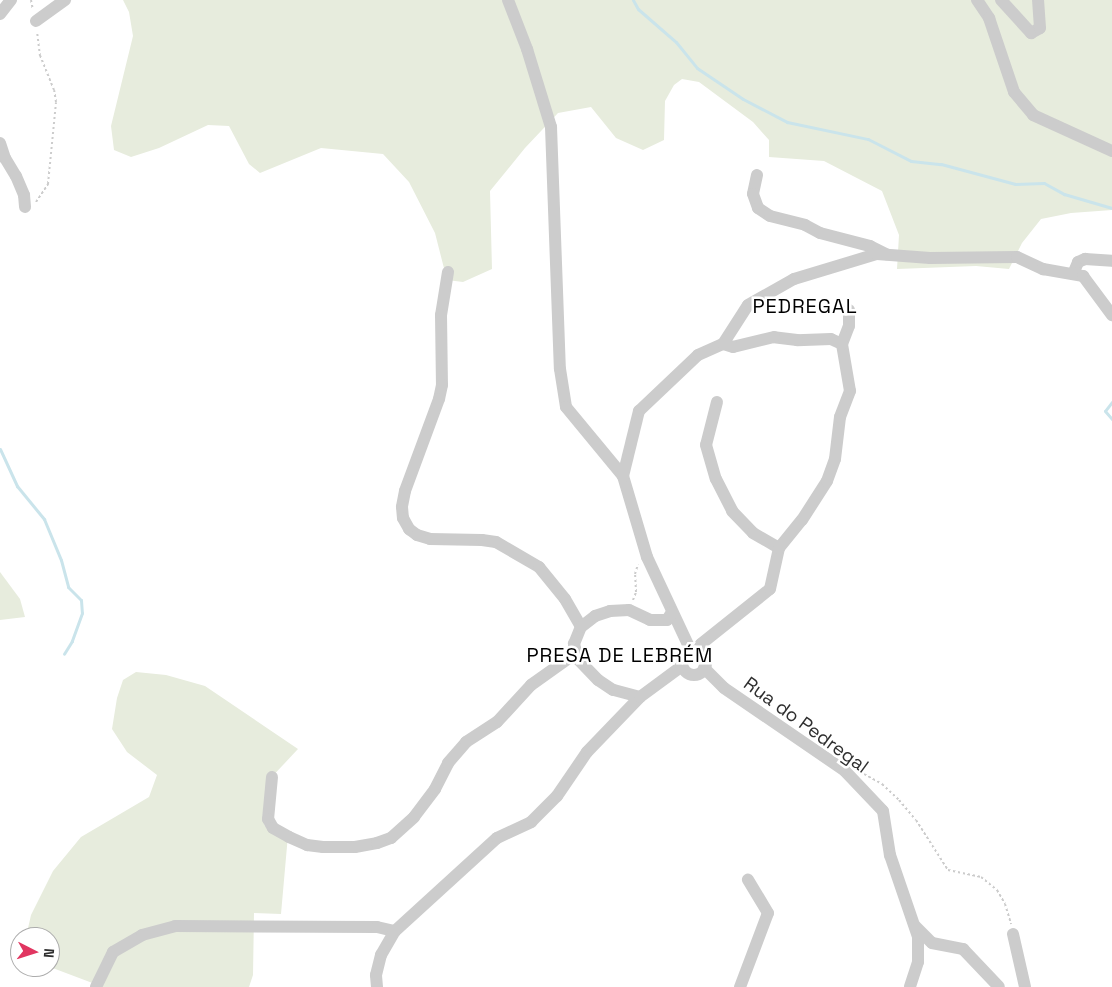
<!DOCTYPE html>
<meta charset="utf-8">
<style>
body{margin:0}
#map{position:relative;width:1112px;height:987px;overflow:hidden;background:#fff;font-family:"Space Grotesk",sans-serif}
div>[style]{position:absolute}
.green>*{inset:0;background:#e7ecdd}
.stream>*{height:3px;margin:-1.5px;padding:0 1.5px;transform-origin:1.5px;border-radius:1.5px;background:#cae4eb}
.path>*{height:2px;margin-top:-1px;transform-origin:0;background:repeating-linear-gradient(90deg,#ccc 0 2.5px,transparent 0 5px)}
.minor>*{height:12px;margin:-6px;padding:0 6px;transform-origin:6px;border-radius:6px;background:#ccc}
.minor>.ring{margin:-6px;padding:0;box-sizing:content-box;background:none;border:12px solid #ccc;border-radius:50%}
span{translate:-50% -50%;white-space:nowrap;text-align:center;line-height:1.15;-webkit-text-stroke:5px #fff;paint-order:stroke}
.street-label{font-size:19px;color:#2f2f2f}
.neighbourhood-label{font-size:20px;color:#000;letter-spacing:1px}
.north{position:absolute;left:10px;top:927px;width:50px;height:50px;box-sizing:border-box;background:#fff;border:1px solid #acacac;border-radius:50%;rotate:95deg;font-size:14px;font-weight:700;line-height:20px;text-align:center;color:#2f2f2f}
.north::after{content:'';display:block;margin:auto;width:18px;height:22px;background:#e13661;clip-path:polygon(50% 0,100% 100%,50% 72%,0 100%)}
</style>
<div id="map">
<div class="green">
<i style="clip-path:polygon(123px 0,1112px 0,1112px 210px,1071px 213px,1041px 219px,1022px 243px,1009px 269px,976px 266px,897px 269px,899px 235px,882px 191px,824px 161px,769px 157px,769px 140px,753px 122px,699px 82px,682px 79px,674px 85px,665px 101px,664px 140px,643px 150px,616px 138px,591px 107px,558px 113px,525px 148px,490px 191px,492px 269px,463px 282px,447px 280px,435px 233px,409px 182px,383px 154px,321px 148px,260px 173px,249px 164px,229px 126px,208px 125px,159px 148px,131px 157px,114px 150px,111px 126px,133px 36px,129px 12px)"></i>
<i style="clip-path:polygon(0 572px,20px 599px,25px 617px,0 620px)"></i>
<i style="clip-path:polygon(136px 672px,166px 675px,205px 686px,298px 749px,268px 781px,264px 825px,288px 835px,281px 914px,254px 913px,253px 975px,249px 987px,103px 987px,50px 967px,50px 937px,26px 937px,31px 915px,53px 871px,81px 837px,149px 797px,157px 775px,127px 752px,112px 729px,117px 698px,123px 680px)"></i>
</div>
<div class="stream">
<i style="left:633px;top:0;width:10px;rotate:61deg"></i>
<i style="left:638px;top:9px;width:50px;rotate:41deg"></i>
<i style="left:676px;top:42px;width:33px;rotate:51deg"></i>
<i style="left:697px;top:68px;width:55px;rotate:34deg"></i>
<i style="left:743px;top:99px;width:50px;rotate:27.6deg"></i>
<i style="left:787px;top:122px;width:83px;rotate:11.9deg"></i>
<i style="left:868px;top:139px;width:48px;rotate:27.1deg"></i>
<i style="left:911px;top:161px;width:30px;rotate:6deg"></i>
<i style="left:941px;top:164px;width:77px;rotate:15.1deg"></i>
<i style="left:1015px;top:184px;width:29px;rotate:-2deg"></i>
<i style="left:1044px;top:183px;width:23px;rotate:29deg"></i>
<i style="left:1064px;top:194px;width:50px;rotate:16.3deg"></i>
<i style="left:1112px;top:402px;width:11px;rotate:128deg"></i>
<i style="left:1105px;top:411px;width:11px;rotate:49deg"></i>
<i style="left:0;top:449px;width:41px;rotate:65.3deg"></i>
<i style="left:17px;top:486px;width:43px;rotate:50.7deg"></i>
<i style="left:44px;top:519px;width:44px;rotate:67.5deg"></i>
<i style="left:61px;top:560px;width:28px;rotate:75deg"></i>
<i style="left:68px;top:587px;width:18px;rotate:45deg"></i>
<i style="left:81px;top:600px;width:13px;rotate:86deg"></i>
<i style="left:82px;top:613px;width:30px;rotate:110deg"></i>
<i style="left:72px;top:641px;width:15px;rotate:122deg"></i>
</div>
<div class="path">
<i style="left:31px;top:0;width:10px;rotate:79deg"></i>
<i style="left:36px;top:202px;width:22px;rotate:-56deg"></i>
<i style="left:48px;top:184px;width:82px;rotate:-84.4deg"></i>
<i style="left:56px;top:102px;width:12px;rotate:-99deg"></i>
<i style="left:54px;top:90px;width:37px;rotate:-112deg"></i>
<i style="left:40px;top:56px;width:24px;rotate:-97deg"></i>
<i style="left:633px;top:600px;width:9px;rotate:-69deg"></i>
<i style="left:636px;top:592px;width:18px;rotate:-93deg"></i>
<i style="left:635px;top:574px;width:10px;rotate:-73deg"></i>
<i style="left:864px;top:774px;width:21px;rotate:29deg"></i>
<i style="left:882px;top:784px;width:23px;rotate:43deg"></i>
<i style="left:899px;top:800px;width:26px;rotate:50deg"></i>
<i style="left:916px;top:820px;width:59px;rotate:57.4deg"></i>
<i style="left:948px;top:870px;width:34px;rotate:12deg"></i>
<i style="left:981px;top:877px;width:21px;rotate:39deg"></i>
<i style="left:997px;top:890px;width:16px;rotate:60deg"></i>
<i style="left:1005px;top:904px;width:21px;rotate:73deg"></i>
</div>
<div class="minor">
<i style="left:508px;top:0;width:53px;rotate:68.8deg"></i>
<i style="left:527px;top:49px;width:82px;rotate:72.9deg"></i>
<i style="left:551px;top:127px;width:242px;rotate:87.9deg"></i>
<i style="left:560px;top:369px;width:38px;rotate:81deg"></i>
<i style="left:566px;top:407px;width:89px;rotate:50.4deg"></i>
<i style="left:977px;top:0;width:22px;rotate:56deg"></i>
<i style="left:989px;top:18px;width:78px;rotate:71.3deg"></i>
<i style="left:1014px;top:92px;width:30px;rotate:50deg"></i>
<i style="left:1033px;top:115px;width:87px;rotate:24.5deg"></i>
<i style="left:1001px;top:0;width:45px;rotate:47.7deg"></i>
<i style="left:1031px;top:33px;width:10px;rotate:-29deg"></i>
<i style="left:1040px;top:28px;width:28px;rotate:-94deg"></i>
<i style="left:0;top:14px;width:18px;rotate:-52deg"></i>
<i style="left:36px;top:21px;width:36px;rotate:-36deg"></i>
<i style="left:0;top:143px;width:16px;rotate:72deg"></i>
<i style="left:5px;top:158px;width:21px;rotate:59deg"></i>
<i style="left:16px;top:176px;width:21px;rotate:67deg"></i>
<i style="left:24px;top:195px;width:12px;rotate:85deg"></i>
<i style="left:757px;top:175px;width:19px;rotate:102deg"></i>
<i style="left:753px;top:194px;width:15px;rotate:70deg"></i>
<i style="left:758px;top:208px;width:14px;rotate:34deg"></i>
<i style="left:770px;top:216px;width:36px;rotate:14deg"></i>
<i style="left:805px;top:225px;width:17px;rotate:28deg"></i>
<i style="left:820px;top:233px;width:52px;rotate:14.6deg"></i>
<i style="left:870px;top:246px;width:18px;rotate:27deg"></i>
<i style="left:448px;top:272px;width:44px;rotate:99.2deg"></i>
<i style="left:441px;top:315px;width:70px;rotate:89.2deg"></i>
<i style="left:442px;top:385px;width:14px;rotate:102deg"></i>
<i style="left:439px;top:399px;width:98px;rotate:110.3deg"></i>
<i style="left:405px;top:491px;width:16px;rotate:101deg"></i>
<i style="left:402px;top:507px;width:11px;rotate:85deg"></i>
<i style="left:403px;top:518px;width:13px;rotate:61deg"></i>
<i style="left:409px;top:529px;width:10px;rotate:37deg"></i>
<i style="left:417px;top:535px;width:14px;rotate:17deg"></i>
<i style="left:430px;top:539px;width:52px;rotate:1.1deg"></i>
<i style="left:482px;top:540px;width:14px;rotate:8deg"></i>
<i style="left:496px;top:542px;width:50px;rotate:30.2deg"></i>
<i style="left:539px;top:567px;width:41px;rotate:50.9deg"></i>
<i style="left:565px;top:599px;width:32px;rotate:60deg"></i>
<i style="left:1073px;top:274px;width:13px;rotate:-67deg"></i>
<i style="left:1078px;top:262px;width:8px;rotate:-23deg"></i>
<i style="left:1085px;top:259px;width:27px;rotate:4deg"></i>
<i style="left:842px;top:344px;width:19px;rotate:-69deg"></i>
<i style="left:849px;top:326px;width:16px;rotate:-90deg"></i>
<i style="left:717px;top:402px;width:44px;rotate:104.3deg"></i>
<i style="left:706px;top:445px;width:35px;rotate:74deg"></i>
<i style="left:716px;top:479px;width:36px;rotate:63deg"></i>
<i style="left:732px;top:511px;width:30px;rotate:46deg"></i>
<i style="left:753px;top:533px;width:30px;rotate:30deg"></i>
<i style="left:691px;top:651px;width:104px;rotate:-115.1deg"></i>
<i style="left:647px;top:557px;width:84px;rotate:-106.5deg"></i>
<i style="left:623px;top:476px;width:67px;rotate:-76.2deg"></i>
<i style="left:639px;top:411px;width:81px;rotate:-43.5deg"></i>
<i style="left:698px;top:355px;width:27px;rotate:-24deg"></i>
<i style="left:723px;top:344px;width:46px;rotate:-57.3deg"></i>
<i style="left:748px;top:305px;width:53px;rotate:-29.5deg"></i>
<i style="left:794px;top:279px;width:87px;rotate:-16.8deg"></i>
<i style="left:877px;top:254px;width:53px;rotate:4.3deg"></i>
<i style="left:930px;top:258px;width:87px;rotate:-0.7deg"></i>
<i style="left:1017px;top:257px;width:29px;rotate:25deg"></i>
<i style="left:1043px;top:269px;width:41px;rotate:9.9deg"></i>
<i style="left:1083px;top:276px;width:49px;rotate:53.4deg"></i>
<i class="ring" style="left:682px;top:651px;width:12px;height:12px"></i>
<i style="left:699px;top:652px;width:8px;rotate:-76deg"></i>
<i style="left:701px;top:644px;width:88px;rotate:-38.6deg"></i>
<i style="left:770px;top:589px;width:42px;rotate:-77.6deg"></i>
<i style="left:779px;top:548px;width:36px;rotate:-51deg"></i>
<i style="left:802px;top:520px;width:46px;rotate:-57.3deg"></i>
<i style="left:827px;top:481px;width:23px;rotate:-70deg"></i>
<i style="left:835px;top:459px;width:42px;rotate:-83.2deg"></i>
<i style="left:840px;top:417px;width:28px;rotate:-69deg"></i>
<i style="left:850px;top:391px;width:48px;rotate:-99.7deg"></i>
<i style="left:842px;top:344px;width:12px;rotate:-156deg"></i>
<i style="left:831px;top:339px;width:34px;rotate:178deg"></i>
<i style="left:797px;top:340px;width:23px;rotate:-173deg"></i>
<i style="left:774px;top:337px;width:42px;rotate:166.3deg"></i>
<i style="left:733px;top:347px;width:10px;rotate:-163deg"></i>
<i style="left:704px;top:668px;width:28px;rotate:45deg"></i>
<i style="left:724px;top:688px;width:147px;rotate:34.4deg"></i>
<i style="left:845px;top:771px;width:55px;rotate:46.5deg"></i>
<i style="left:883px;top:811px;width:45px;rotate:81deg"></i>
<i style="left:890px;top:855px;width:87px;rotate:71.1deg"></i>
<i style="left:918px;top:937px;width:25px;rotate:90deg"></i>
<i style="left:918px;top:962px;width:26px;rotate:108deg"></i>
<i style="left:640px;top:697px;width:28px;rotate:-165deg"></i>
<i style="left:613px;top:690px;width:18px;rotate:-146deg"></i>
<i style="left:598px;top:680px;width:29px;rotate:-134deg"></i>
<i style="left:578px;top:659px;width:16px;rotate:-105deg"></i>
<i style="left:574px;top:644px;width:18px;rotate:-68deg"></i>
<i style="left:581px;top:627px;width:18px;rotate:-38deg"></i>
<i style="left:595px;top:616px;width:16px;rotate:-18deg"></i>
<i style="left:610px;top:611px;width:19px;rotate:-3deg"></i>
<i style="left:629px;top:610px;width:23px;rotate:25deg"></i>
<i style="left:650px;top:620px;width:17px"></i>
<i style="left:667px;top:620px;width:9px;rotate:-58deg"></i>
<i style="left:272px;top:777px;width:42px;rotate:95.4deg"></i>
<i style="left:268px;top:819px;width:10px;rotate:61deg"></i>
<i style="left:273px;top:828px;width:18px;rotate:29deg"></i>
<i style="left:289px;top:837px;width:20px;rotate:24deg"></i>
<i style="left:307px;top:845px;width:16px;rotate:7deg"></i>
<i style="left:323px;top:847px;width:32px"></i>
<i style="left:355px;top:847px;width:22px;rotate:-10deg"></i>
<i style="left:377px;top:843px;width:15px;rotate:-20deg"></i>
<i style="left:391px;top:838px;width:31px;rotate:-42deg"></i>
<i style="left:414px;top:817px;width:35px;rotate:-53deg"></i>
<i style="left:435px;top:789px;width:29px;rotate:-63deg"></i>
<i style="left:448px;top:763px;width:28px;rotate:-49deg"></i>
<i style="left:466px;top:742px;width:37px;rotate:-33deg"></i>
<i style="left:497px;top:722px;width:50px;rotate:-47.4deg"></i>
<i style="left:531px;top:685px;width:55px;rotate:-35.4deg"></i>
<i style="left:915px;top:926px;width:24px;rotate:45deg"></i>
<i style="left:932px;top:943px;width:32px;rotate:11deg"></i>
<i style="left:963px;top:949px;width:52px;rotate:46.5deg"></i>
<i style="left:1013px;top:934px;width:54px;rotate:77.2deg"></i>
<i style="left:96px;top:987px;width:39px;rotate:-64deg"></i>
<i style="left:113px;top:952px;width:34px;rotate:-30deg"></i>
<i style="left:142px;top:935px;width:34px;rotate:-15deg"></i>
<i style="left:175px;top:926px;width:202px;rotate:0.3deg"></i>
<i style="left:377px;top:927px;width:18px;rotate:13deg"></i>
<i style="left:377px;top:987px;width:12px;rotate:-95deg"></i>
<i style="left:376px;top:975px;width:21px;rotate:-76deg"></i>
<i style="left:381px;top:955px;width:28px;rotate:-60deg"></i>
<i style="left:395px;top:931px;width:138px;rotate:-42.4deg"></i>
<i style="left:497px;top:838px;width:38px;rotate:-25deg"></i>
<i style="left:531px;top:822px;width:37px;rotate:-45deg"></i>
<i style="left:557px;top:796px;width:53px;rotate:-55.7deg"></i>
<i style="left:587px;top:752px;width:76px;rotate:-46.1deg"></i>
<i style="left:640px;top:697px;width:52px;rotate:-36.4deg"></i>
<i style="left:740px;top:987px;width:79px;rotate:-69.3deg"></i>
<i style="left:768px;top:913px;width:39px;rotate:-121deg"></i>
</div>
<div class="street-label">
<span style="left:806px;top:725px;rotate:36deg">Rua do Pedregal</span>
</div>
<div class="neighbourhood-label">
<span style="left:805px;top:306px">PEDREGAL</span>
<span style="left:620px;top:655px">PRESA DE LEBRÉM</span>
</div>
<div class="north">N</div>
</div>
